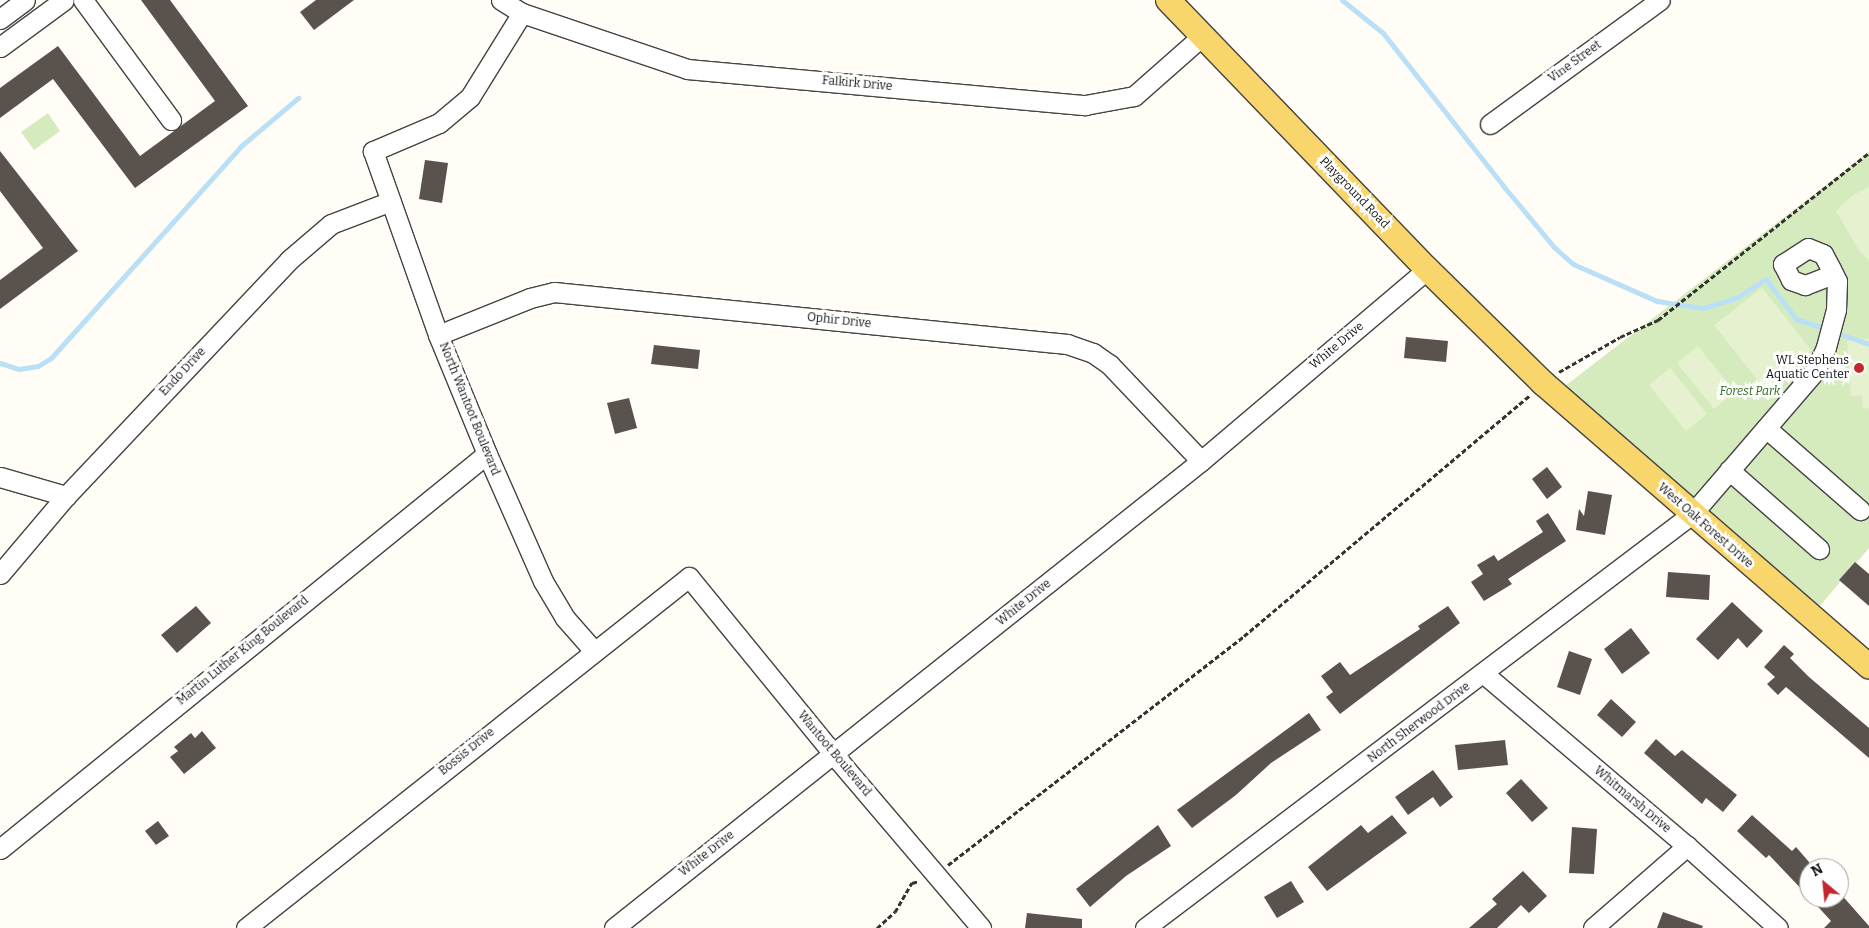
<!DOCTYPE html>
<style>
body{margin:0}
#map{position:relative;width:1869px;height:928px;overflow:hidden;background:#fffdf5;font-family:Bitter,serif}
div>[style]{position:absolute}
.green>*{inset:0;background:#d5ebbd}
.pitch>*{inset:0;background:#e6f2cf}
.stream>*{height:5px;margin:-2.5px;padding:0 2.5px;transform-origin:2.5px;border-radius:2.5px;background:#b9e0f7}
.building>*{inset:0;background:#5a524d}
.path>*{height:3px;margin-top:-1.5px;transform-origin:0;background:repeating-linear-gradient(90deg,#333 0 5px,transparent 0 7.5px)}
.roads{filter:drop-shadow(1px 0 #444) drop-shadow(-1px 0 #444) drop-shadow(0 1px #444) drop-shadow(0 -1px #444)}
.minor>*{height:19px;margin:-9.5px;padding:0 9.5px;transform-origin:9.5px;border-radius:9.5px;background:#fff}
.major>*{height:24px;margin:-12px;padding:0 12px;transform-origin:12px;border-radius:12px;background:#f9d66b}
.dots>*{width:14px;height:14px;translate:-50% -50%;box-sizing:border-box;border:2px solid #fff;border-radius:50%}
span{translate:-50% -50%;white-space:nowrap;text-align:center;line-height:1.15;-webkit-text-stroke:5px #fff;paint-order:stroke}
.street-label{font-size:12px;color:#111}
.poi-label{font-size:12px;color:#111}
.right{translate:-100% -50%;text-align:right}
.park-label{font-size:12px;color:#2f6b1f;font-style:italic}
.north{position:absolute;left:1799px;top:858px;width:50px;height:50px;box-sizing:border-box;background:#fff;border:1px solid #a0a0a0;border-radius:50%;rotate:332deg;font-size:14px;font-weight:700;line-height:20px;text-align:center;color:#111}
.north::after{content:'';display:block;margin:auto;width:18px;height:22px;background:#c4262e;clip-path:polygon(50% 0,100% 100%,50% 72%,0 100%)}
</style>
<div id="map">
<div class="green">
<i style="clip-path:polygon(48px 113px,60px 131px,34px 150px,21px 132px)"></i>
<i style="clip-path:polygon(1869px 152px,1869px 548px,1818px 608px,1565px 386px)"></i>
</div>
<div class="pitch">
<i style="clip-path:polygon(1869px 187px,1869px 260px,1860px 252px,1836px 211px,1853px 195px)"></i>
<i style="clip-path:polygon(1762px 288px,1811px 350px,1764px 388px,1714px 325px)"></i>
<i style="clip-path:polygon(1869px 339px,1869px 408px,1863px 409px,1862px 395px,1851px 396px,1847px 341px)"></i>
<i style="clip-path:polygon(1698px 346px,1735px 392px,1714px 409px,1677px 363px)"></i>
<i style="clip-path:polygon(1670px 368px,1707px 414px,1686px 431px,1649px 385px)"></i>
</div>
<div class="stream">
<i style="left:1342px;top:0;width:53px;rotate:38.8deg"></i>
<i style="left:1383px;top:33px;width:197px;rotate:51.8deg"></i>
<i style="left:1505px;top:188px;width:77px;rotate:50.3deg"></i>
<i style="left:1554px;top:247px;width:25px;rotate:42deg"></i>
<i style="left:1573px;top:264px;width:92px;rotate:23.8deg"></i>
<i style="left:1657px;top:301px;width:47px;rotate:8.7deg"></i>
<i style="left:1703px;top:308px;width:37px;rotate:-17deg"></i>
<i style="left:1738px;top:297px;width:33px;rotate:-33deg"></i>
<i style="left:1766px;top:279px;width:50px;rotate:53.1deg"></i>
<i style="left:1796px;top:319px;width:23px;rotate:18deg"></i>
<i style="left:1843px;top:335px;width:28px;rotate:19deg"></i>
<i style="left:0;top:363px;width:20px;rotate:18deg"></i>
<i style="left:19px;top:369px;width:19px;rotate:-9deg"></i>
<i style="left:38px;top:366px;width:15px;rotate:-32deg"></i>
<i style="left:51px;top:358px;width:285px;rotate:-48.1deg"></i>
<i style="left:241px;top:146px;width:75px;rotate:-40.1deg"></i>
</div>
<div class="building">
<i style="clip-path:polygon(141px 0,170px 0,248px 106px,135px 188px,53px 79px,0 118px,0 88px,58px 46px,140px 156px,215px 101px)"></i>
<i style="clip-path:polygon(316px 0,354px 0,314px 30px,300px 12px)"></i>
<i style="clip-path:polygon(0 151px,78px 251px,0 309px,0 280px,43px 248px,0 191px)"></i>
<i style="clip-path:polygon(425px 160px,448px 163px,442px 203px,419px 199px)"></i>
<i style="clip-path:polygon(1406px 337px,1448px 341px,1446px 362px,1404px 358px)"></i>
<i style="clip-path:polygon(654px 345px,700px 350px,698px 369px,651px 364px)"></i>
<i style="clip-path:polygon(629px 398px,637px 428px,615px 434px,607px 403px)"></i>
<i style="clip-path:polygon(1547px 467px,1562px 487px,1547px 499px,1532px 479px)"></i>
<i style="clip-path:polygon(1588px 491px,1612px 495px,1605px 535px,1576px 530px,1579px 509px,1584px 516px)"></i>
<i style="clip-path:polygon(1548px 513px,1566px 541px,1508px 579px,1512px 584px,1484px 601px,1471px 582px,1483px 574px,1477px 565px,1494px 555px,1498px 561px,1543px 532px,1536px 521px)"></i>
<i style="clip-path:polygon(1855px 562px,1869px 574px,1869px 606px,1839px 580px)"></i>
<i style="clip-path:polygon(1668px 572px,1710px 575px,1709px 600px,1666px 597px)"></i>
<i style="clip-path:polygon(1732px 602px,1763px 631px,1747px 648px,1738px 638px,1718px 660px,1696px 639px)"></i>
<i style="clip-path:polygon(196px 606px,211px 623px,177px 653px,161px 635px)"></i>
<i style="clip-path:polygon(1448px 606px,1460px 623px,1340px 714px,1326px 697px,1333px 692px,1321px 676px,1340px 662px,1350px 675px,1420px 629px,1418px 626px)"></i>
<i style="clip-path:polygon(1631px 628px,1650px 653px,1622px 674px,1604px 649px)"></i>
<i style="clip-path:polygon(1784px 645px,1794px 654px,1790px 658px,1809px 677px,1869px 728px,1869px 758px,1786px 687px,1778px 695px,1767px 684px,1775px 677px,1764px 667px)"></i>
<i style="clip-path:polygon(1569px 651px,1592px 659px,1580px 695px,1557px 687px)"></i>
<i style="clip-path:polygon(1611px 699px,1636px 722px,1622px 737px,1597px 715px)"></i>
<i style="clip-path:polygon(1309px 713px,1321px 730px,1271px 763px,1236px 795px,1192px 828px,1177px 810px)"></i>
<i style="clip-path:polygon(202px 731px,216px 748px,184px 774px,170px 757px,178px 751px,174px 747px,191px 733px,195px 738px)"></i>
<i style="clip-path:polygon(1656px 739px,1675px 756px,1682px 750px,1737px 795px,1723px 812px,1706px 798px,1702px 804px,1644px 753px)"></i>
<i style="clip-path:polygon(1505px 740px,1508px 765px,1458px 770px,1455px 745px)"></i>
<i style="clip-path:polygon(1433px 770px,1453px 797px,1440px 807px,1433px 797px,1408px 815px,1395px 797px)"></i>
<i style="clip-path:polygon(1521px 779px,1548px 808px,1532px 822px,1506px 793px)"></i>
<i style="clip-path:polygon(1392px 815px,1407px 833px,1327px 891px,1308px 867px,1361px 825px,1368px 833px)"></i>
<i style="clip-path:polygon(1752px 815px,1792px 851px,1796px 847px,1809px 862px,1809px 897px,1769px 855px,1766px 858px,1737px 831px)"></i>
<i style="clip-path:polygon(158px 821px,169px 836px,156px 845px,145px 831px)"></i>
<i style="clip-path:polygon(1158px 825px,1171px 846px,1126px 876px,1090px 907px,1076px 889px)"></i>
<i style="clip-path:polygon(1572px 827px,1597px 829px,1594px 874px,1569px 873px)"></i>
<i style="clip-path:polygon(1523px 871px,1547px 896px,1529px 913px,1521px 905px,1497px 928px,1469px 928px,1497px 904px,1492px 899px)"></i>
<i style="clip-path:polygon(1291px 881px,1304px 902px,1277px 918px,1264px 897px)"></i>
<i style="clip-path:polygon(1839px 892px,1869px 926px,1869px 928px,1824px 928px,1831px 921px,1810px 898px,1839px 898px)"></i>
<i style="clip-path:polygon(1663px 912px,1703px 926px,1702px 928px,1657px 928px)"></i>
<i style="clip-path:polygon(1027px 913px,1082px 919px,1082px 928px,1025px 928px)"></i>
</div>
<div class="path">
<i style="left:1559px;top:372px;width:70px;rotate:-29.8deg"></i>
<i style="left:1620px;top:337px;width:42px;rotate:-24.1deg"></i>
<i style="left:1658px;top:320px;width:269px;rotate:-38.4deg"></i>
<i style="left:948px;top:865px;width:374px;rotate:-37.7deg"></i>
<i style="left:1244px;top:636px;width:373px;rotate:-40.1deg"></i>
<i style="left:877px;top:928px;width:24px;rotate:-42deg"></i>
<i style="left:895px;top:912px;width:34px;rotate:-60deg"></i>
<i style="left:912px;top:883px;width:7px;rotate:-16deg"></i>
</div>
<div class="roads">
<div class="minor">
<i style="left:83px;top:0;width:149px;rotate:53.7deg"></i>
<i style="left:501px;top:0;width:25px;rotate:32deg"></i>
<i style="left:522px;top:13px;width:174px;rotate:18.7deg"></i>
<i style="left:687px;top:69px;width:400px;rotate:5.2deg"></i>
<i style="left:1085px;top:105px;width:50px;rotate:-10.4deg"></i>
<i style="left:1134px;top:96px;width:91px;rotate:-41.4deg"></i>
<i style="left:522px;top:13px;width:99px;rotate:121.8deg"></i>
<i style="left:470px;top:97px;width:40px;rotate:140deg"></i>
<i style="left:439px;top:123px;width:72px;rotate:157deg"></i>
<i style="left:373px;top:151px;width:195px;rotate:70.5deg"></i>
<i style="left:438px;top:335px;width:129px;rotate:67.6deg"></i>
<i style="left:487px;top:454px;width:139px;rotate:66.2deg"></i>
<i style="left:543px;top:581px;width:43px;rotate:59.3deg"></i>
<i style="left:565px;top:618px;width:44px;rotate:48.7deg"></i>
<i style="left:0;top:19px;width:31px;rotate:-37deg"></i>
<i style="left:0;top:47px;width:79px;rotate:-36.3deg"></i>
<i style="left:1490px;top:124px;width:210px;rotate:-36.1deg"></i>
<i style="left:438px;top:335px;width:99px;rotate:-21.9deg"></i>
<i style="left:530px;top:298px;width:25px;rotate:-14deg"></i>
<i style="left:554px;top:292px;width:516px;rotate:5.79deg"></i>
<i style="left:1067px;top:344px;width:28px;rotate:19deg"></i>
<i style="left:1093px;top:353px;width:21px;rotate:35deg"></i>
<i style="left:1110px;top:365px;width:132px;rotate:46.5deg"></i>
<i style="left:1766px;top:428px;width:125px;rotate:41.1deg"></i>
<i style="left:1729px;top:470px;width:120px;rotate:41.3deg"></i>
<i style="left:0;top:477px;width:69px;rotate:16.1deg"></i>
<i style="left:0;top:574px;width:102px;rotate:-49.8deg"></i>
<i style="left:66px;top:496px;width:325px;rotate:-46.6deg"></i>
<i style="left:289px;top:260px;width:55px;rotate:-40.6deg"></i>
<i style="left:331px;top:224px;width:64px;rotate:-21deg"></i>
<i style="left:1484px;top:674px;width:266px;rotate:40.3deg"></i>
<i style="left:1687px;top:846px;width:122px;rotate:42deg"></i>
<i style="left:0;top:849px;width:627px;rotate:-39.05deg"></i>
<i style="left:246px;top:928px;width:565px;rotate:-38.39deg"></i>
<i style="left:689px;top:577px;width:230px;rotate:50.8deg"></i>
<i style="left:834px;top:755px;width:227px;rotate:49.6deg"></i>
<i style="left:614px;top:928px;width:750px;rotate:-38.5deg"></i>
<i style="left:1201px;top:461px;width:297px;rotate:-40.3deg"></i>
<i style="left:1145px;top:928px;width:686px;rotate:-37.12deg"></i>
<i style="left:1692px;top:514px;width:189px;rotate:-49.3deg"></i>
<i style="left:1815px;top:371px;width:26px;rotate:-65deg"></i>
<i style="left:1826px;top:347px;width:38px;rotate:-75deg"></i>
<i style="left:1836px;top:310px;width:29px;rotate:-88deg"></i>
<i style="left:1837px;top:281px;width:13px;rotate:-117deg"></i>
<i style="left:1831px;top:269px;width:17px;rotate:-118deg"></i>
<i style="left:1823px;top:254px;width:16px;rotate:-158deg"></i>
<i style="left:1808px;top:248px;width:30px;rotate:147deg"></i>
<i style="left:1783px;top:264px;width:18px;rotate:63deg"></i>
<i style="left:1791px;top:280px;width:15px;rotate:20deg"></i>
<i style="left:1805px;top:285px;width:30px;rotate:-21deg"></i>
<i style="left:1593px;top:928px;width:125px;rotate:-41.1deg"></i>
</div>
<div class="major">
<i style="left:1168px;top:0;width:373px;rotate:46.1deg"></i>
<i style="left:1427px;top:269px;width:163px;rotate:44.5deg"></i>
<i style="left:1543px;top:383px;width:432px;rotate:41deg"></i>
</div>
</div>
<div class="dots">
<i style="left:1859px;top:368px;background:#c4262e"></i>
</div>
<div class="street-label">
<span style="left:1575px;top:62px;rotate:-36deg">Vine Street</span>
<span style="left:857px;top:84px;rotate:5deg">Falkirk Drive</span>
<span style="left:1354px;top:193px;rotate:46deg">Playground Road</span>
<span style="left:839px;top:321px;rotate:6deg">Ophir Drive</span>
<span style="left:1337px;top:346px;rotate:-40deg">White Drive</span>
<span style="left:183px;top:372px;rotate:-47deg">Endo Drive</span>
<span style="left:469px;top:409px;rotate:68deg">North Wantoot Boulevard</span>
<span style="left:1705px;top:526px;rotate:41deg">West Oak Forest Drive</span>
<span style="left:1024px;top:603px;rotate:-39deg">White Drive</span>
<span style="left:243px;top:651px;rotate:-39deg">Martin Luther King Boulevard</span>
<span style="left:1419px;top:723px;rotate:-37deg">North Sherwood Drive</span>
<span style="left:467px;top:752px;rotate:-39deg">Bossis Drive</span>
<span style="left:834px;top:754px;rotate:50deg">Wantoot Boulevard</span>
<span style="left:1632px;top:800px;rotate:40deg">Whitmarsh Drive</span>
<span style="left:707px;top:854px;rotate:-38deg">White Drive</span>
</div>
<div class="poi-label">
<span class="right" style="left:1849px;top:368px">WL Stephens<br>Aquatic Center</span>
</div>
<div class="park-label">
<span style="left:1750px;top:392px">Forest Park</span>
</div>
<div class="north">N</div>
</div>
